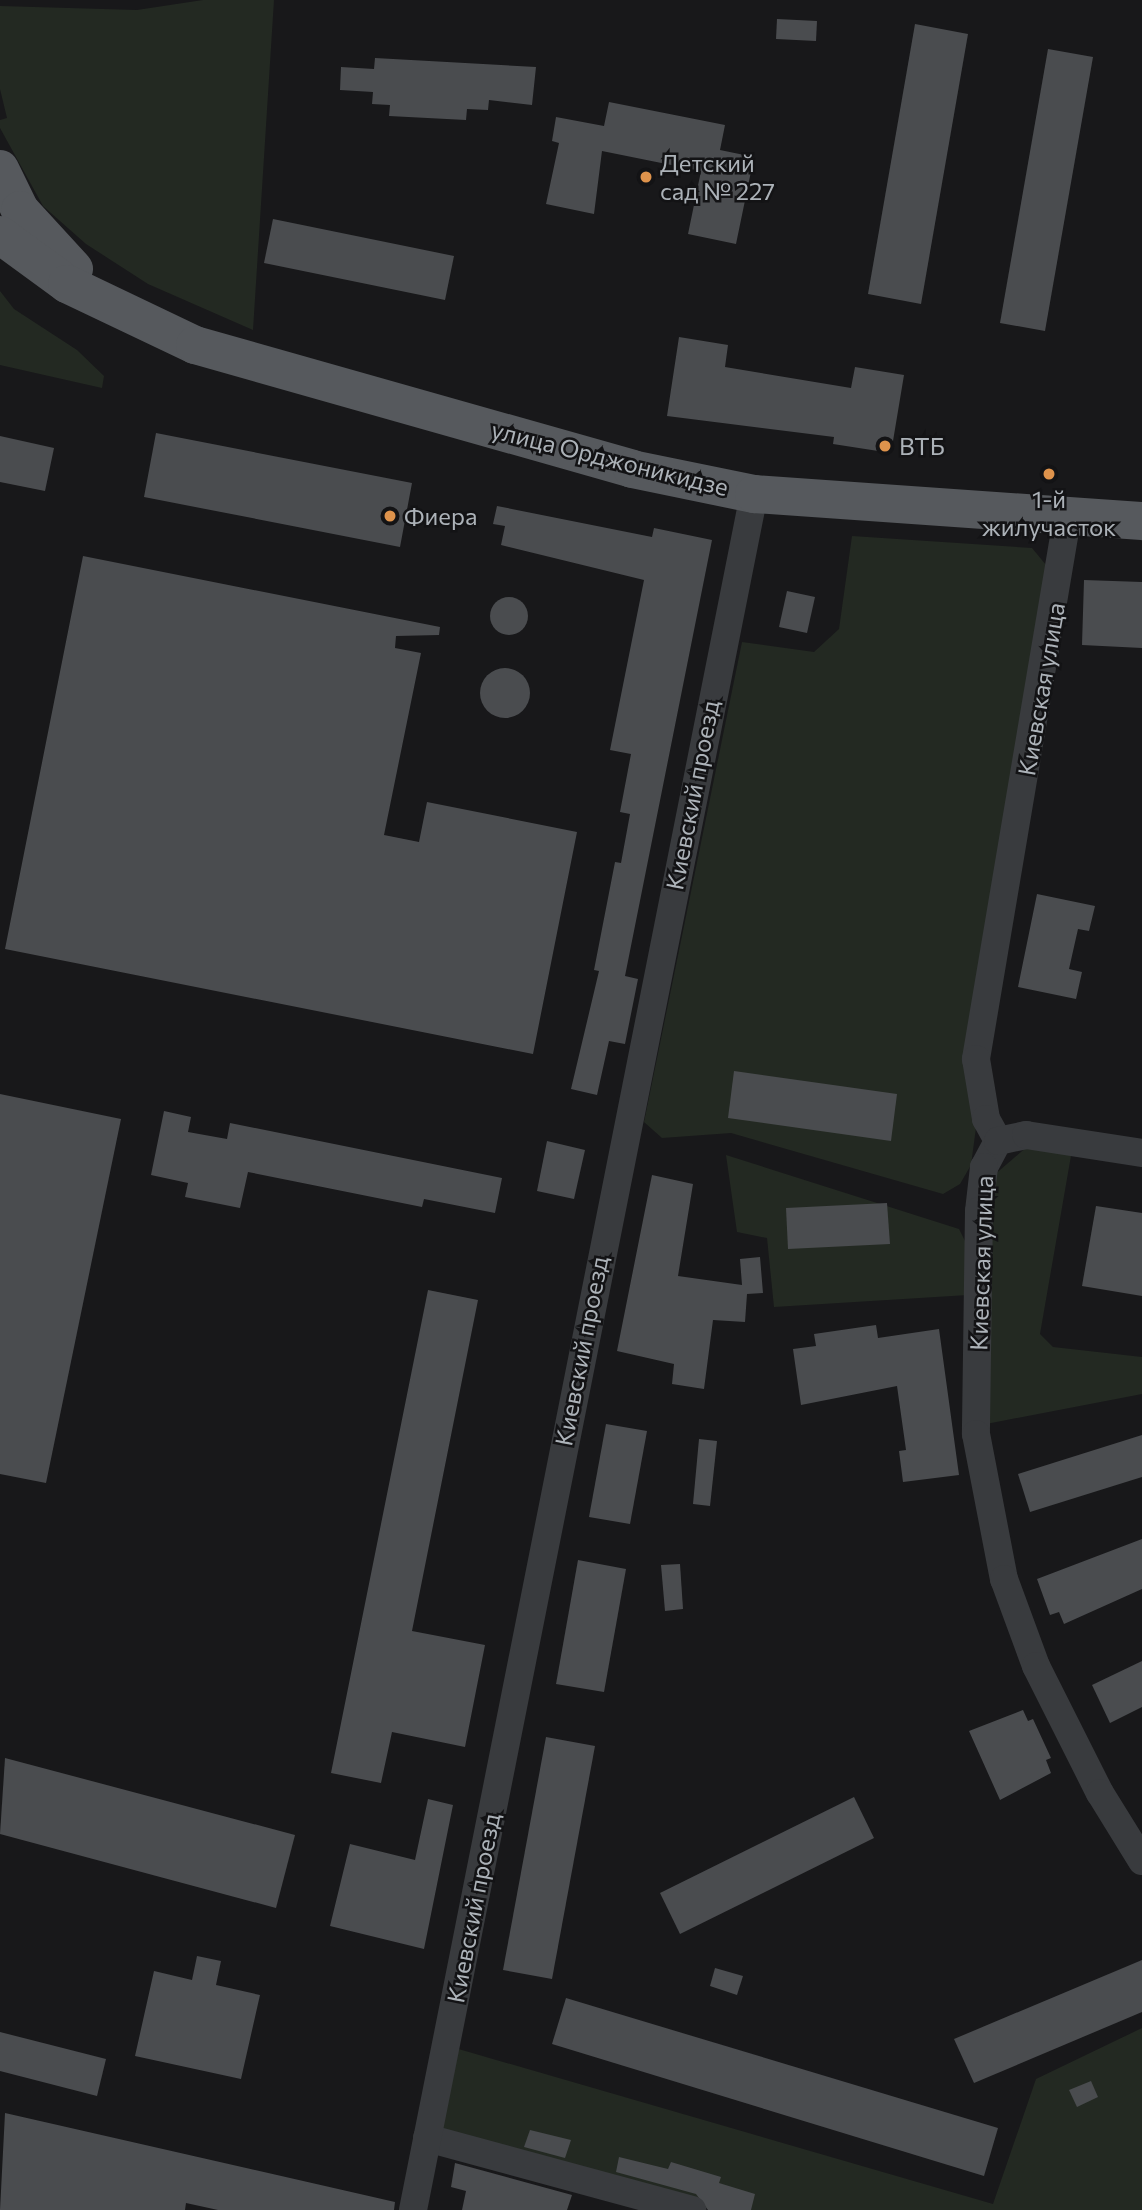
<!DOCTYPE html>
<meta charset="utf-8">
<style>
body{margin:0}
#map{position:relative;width:1142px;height:2210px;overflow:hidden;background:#18181a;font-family:Commissioner,sans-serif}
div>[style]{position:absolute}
.green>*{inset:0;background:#232922}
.building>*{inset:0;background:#4a4c4f}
.round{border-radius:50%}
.street>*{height:28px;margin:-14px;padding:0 14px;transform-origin:14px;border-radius:14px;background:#393b3e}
.primary>*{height:38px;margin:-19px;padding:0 19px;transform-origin:19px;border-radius:19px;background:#56595d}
.dots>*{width:19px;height:19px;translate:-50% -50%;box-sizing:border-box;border:4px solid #131315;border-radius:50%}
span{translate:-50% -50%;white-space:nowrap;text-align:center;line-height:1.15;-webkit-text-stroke:5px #131315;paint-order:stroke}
.poi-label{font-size:24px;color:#acb2b8}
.left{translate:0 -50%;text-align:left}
.street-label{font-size:24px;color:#acb2b8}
</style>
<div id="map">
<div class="green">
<i style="clip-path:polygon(203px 0,274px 0,253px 330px,148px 284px,86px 244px,43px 206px,0 128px,0 120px,7px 118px,0 89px,0 6px,137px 10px)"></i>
<i style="clip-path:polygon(0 291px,14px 309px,77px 350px,104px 376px,102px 388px,0 365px)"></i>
<i style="clip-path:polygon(852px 536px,1032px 548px,1051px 571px,971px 1165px,960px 1184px,943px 1194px,731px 1133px,662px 1138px,644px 1122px,742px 642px,814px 652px,839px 629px)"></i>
<i style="clip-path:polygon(1028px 1146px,1072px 1150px,1040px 1334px,1053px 1347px,1142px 1357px,1142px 1394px,986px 1424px,993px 1176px)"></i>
<i style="clip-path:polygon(726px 1155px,959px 1229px,969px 1249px,968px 1295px,774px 1307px,767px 1238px,737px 1232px)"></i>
<i style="clip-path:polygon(1142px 2028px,1142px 2210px,714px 2210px,441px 2130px,455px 2048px,993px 2204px,1036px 2079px)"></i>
</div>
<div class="building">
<i style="clip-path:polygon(777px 19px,817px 21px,816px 41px,776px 39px)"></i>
<i style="clip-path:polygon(915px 24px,968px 34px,921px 304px,868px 294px)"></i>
<i style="clip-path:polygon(1048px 49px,1093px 57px,1045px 331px,1000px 323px)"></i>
<i style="clip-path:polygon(375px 58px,536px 67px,532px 105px,489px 100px,488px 110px,467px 109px,466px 120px,389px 116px,390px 105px,372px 104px,373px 92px,340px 90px,341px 67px,374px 69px)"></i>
<i style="clip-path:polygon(609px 102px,725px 125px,720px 150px,754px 157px,736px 244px,688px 234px,701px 171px,602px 151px,594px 214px,546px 204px,559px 143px,552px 141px,556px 117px,604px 126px)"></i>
<i style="clip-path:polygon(273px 219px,454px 256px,445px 300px,264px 263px)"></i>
<i style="clip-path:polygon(679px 337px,728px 345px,725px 367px,851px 388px,855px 367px,904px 375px,891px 453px,833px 444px,834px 437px,667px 416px)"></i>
<i style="clip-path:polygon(156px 433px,412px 483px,400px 547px,144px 497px)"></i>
<i style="clip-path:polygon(0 436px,54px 448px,45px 491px,0 482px)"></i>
<i style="clip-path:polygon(497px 506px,652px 537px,654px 528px,712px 540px,625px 976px,638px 979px,625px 1044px,609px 1041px,597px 1095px,571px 1089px,599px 971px,594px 970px,615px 862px,621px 863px,630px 814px,620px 812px,631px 754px,610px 750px,644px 580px,501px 545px,505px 526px,493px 524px)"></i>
<i style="clip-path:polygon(83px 556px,440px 627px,439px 635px,396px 636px,395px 648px,421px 653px,384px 835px,419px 842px,427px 802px,577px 832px,533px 1054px,5px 949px)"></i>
<i style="clip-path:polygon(1084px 580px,1142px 582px,1142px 648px,1082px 645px)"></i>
<i style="clip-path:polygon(787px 591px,815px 597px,807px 633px,779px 627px)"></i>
<i class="round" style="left:490px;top:597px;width:38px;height:38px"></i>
<i class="round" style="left:480px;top:668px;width:50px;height:50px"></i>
<i style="clip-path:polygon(1037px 894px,1095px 906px,1089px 931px,1078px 929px,1069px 969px,1082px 972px,1076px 999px,1018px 987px)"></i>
<i style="clip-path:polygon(734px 1071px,897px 1094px,891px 1141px,728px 1118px)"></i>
<i style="clip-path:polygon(0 1094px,121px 1119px,46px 1483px,0 1474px)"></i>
<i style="clip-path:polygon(164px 1111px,191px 1117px,188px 1132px,227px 1139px,230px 1123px,502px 1178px,495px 1213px,424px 1199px,422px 1207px,248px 1172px,240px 1208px,185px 1197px,188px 1183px,151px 1175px)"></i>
<i style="clip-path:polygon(547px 1141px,585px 1150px,574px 1199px,537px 1191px)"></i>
<i style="clip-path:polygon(652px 1175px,693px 1184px,678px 1276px,742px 1285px,740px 1259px,760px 1257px,763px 1293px,747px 1294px,745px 1322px,713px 1320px,704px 1389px,672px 1384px,674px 1364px,617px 1351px)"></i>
<i style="clip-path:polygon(887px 1203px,890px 1244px,788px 1249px,786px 1208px)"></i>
<i style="clip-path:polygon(1096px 1206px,1142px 1213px,1142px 1296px,1082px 1286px)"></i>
<i style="clip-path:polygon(428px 1290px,478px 1300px,412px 1631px,485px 1645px,465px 1747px,392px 1732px,381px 1783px,331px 1773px)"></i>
<i style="clip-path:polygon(876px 1325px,878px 1338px,939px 1329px,959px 1475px,903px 1482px,899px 1451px,906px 1450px,897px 1386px,801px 1405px,793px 1349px,816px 1346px,814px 1334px)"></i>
<i style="clip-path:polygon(606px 1424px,647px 1431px,630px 1524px,589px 1517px)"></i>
<i style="clip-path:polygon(1142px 1435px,1142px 1477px,1030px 1512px,1018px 1474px)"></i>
<i style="clip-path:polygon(699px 1439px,717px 1441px,710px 1506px,693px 1504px)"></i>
<i style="clip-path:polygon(1142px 1539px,1142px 1589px,1064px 1624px,1059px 1612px,1050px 1615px,1037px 1579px)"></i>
<i style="clip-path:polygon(578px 1560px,626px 1569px,604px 1692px,556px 1684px)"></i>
<i style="clip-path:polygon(680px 1564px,683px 1609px,665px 1611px,661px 1565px)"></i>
<i style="clip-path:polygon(1142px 1661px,1142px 1707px,1110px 1723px,1092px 1685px)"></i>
<i style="clip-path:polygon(1023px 1710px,1028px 1721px,1033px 1719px,1051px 1758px,1046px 1760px,1051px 1773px,1000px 1800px,969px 1731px)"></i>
<i style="clip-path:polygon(546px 1737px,595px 1746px,552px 1979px,503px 1970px)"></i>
<i style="clip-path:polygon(5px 1758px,295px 1835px,276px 1908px,0 1834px)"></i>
<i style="clip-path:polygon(854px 1797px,874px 1838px,680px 1934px,660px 1893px)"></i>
<i style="clip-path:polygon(428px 1799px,453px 1805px,424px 1949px,330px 1926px,350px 1844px,415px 1860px)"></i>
<i style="clip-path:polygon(197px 1956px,221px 1961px,216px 1985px,260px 1995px,241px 2079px,135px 2056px,154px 1971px,192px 1980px)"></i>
<i style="clip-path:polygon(1142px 1960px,1142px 2012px,974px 2083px,954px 2039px)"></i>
<i style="clip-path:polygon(715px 1968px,743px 1976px,737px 1995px,710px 1986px)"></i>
<i style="clip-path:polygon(566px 1998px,998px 2128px,984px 2176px,552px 2044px)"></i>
<i style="clip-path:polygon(0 2032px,106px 2059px,97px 2096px,0 2071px)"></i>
<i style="clip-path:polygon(1091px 2081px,1098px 2097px,1077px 2107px,1069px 2090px)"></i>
<i style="clip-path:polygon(5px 2113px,395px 2202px,394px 2210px,218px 2210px,186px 2203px,185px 2210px,0 2210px)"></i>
<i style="clip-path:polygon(530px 2130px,571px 2140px,565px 2158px,524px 2147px)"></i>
<i style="clip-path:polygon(619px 2157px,668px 2169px,671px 2162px,721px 2177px,719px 2183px,755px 2194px,751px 2210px,708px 2210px,696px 2194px,616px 2172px)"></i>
<i style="clip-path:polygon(455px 2163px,572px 2195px,567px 2210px,462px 2210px,466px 2191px,451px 2187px)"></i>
</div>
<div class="street">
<i style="left:1067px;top:519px;width:548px;rotate:99.57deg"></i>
<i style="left:976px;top:1059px;width:61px;rotate:80.5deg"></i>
<i style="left:986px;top:1119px;width:25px;rotate:61deg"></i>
<i style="left:998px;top:1141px;width:30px;rotate:118deg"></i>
<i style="left:984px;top:1167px;width:44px;rotate:96.5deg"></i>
<i style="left:979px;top:1211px;width:223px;rotate:90.8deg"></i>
<i style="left:976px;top:1434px;width:148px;rotate:79.1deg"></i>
<i style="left:1004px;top:1579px;width:93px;rotate:69.8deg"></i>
<i style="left:1036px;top:1666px;width:142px;rotate:63.3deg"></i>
<i style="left:1100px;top:1793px;width:80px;rotate:58.3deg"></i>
<i style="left:998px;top:1141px;width:29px;rotate:-12deg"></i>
<i style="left:1026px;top:1135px;width:117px;rotate:8.8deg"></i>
<i style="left:427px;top:2138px;width:275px;rotate:15.2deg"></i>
<i style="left:413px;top:2210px;width:1750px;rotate:-78.76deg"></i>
</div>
<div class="primary">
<i style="left:0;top:169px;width:46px;rotate:64deg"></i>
<i style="left:20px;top:210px;width:80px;rotate:47.5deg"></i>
<i style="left:0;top:235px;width:83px;rotate:36.2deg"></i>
<i style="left:67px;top:284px;width:142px;rotate:25.5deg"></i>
<i style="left:195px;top:345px;width:454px;rotate:15.8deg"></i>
<i style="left:632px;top:469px;width:125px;rotate:11.6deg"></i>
<i style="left:754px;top:494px;width:389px;rotate:4deg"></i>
</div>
<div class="dots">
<i style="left:646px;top:177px;background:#de934c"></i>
<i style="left:885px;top:446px;background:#de934c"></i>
<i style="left:1049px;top:474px;background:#de934c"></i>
<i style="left:390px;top:516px;background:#de934c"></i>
</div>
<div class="poi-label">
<span class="left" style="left:660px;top:177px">Детский<br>сад № 227</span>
<span class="left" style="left:899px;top:446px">ВТБ</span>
<span style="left:1049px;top:513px">1-й<br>жилучасток</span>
<span class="left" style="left:404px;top:516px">Фиера</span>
</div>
<div class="street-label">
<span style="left:610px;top:458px;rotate:14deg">улица Орджоникидзе</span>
<span style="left:1041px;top:689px;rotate:-80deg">Киевская улица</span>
<span style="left:692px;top:795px;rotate:-79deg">Киевский проезд</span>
<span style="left:981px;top:1263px;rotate:-88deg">Киевская улица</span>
<span style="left:581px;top:1351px;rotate:-79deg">Киевский проезд</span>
<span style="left:473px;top:1908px;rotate:-79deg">Киевский проезд</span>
</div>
</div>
